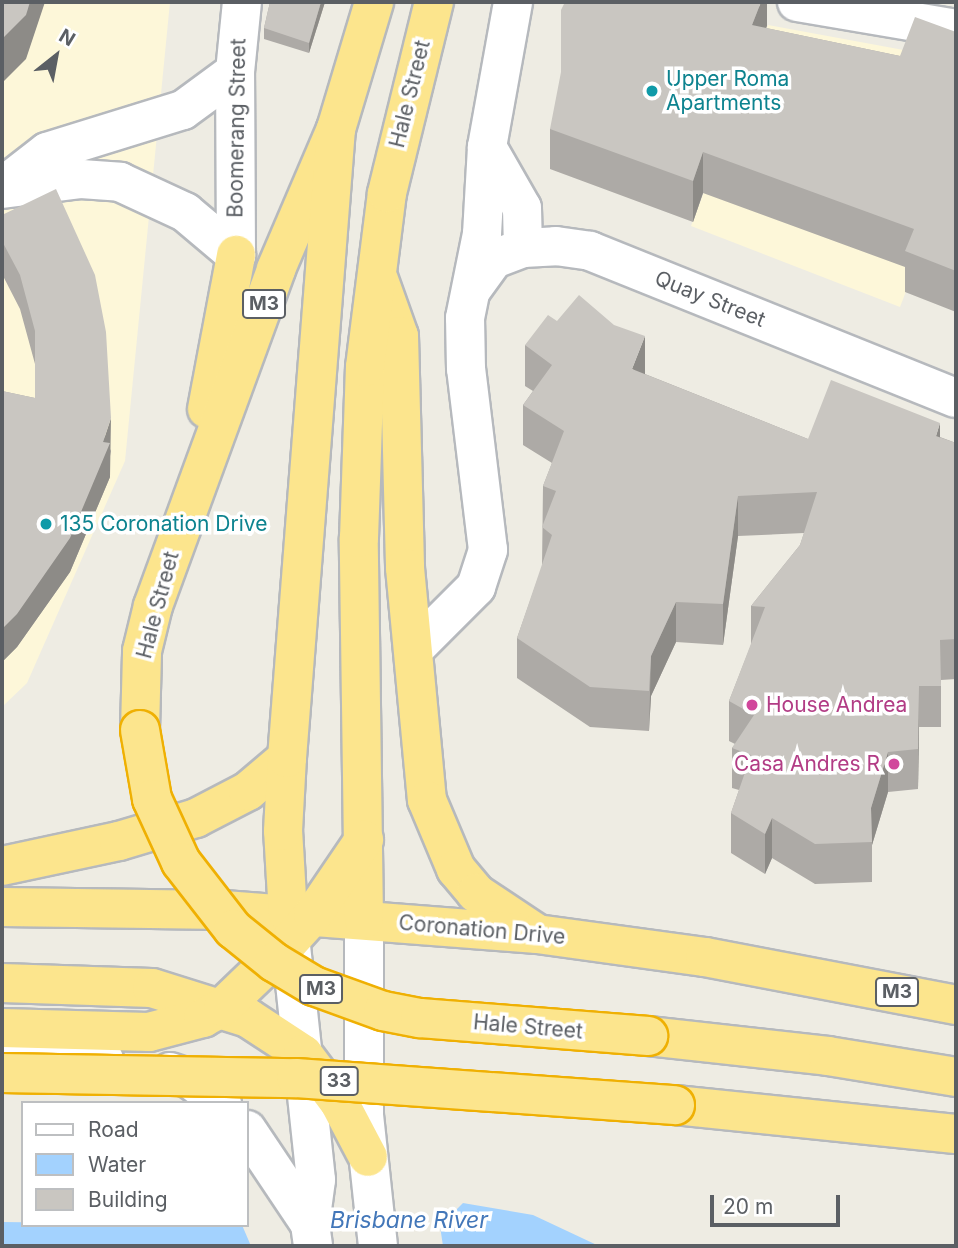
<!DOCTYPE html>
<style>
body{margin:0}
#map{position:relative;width:958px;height:1248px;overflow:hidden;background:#eeece3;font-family:Inter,sans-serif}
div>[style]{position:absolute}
.commercial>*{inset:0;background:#fdf7d9}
.water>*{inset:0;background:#a3d2fe}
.pier>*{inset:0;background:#eeece3}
.roads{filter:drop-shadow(2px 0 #b6b9bd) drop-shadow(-2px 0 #b6b9bd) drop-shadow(0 2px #b6b9bd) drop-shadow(0 -2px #b6b9bd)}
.street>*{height:38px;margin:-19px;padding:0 19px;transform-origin:19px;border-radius:19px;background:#fff}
.secondary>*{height:38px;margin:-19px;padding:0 19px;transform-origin:19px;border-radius:19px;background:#fff}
.highway>*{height:38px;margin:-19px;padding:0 19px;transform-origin:19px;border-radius:19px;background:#fce58d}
.bridges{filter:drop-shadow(2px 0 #efb003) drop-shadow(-2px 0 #efb003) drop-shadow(0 2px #efb003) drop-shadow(0 -2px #efb003)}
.highway-bridge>*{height:38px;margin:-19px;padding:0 19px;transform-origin:19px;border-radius:19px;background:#fce58d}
.wall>*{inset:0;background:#adaaa6}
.shaded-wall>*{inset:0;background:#8d8b87}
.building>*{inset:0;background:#c9c6c1}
.dots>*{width:19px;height:19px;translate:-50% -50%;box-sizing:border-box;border:4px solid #fff;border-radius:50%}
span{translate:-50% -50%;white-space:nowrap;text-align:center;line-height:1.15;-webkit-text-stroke:7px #fff;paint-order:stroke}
.shield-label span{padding:2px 5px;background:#fff;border:2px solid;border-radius:5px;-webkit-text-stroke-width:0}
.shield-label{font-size:19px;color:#5b5f64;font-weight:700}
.culture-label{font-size:21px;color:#0d838f}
.left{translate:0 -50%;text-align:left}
.street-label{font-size:21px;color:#5b5f64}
.hotel-label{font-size:21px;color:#b23c85}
.right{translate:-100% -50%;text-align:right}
.water-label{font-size:23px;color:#4377b9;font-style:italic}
.frame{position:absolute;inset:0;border:4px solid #5b5f64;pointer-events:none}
.legend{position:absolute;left:21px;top:1101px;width:228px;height:126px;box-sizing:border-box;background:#fff;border:2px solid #bdbfc1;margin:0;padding:9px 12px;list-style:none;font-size:21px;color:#5b5f64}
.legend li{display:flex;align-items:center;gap:14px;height:35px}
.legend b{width:35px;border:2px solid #bdbfc1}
.north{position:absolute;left:21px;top:21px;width:70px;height:70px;-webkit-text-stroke:5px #fff;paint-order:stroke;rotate:31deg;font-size:19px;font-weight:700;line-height:28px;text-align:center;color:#5b5f64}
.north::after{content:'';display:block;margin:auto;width:24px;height:32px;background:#5b5f64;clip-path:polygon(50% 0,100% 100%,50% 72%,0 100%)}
.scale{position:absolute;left:710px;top:1195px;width:130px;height:32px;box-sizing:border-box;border:4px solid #5b5f64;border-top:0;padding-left:9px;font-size:21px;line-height:24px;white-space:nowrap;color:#5b5f64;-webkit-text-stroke:5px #fff;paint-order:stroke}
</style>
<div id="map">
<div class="commercial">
<i style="clip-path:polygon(2px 2px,170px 2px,125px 461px,27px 683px,2px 707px)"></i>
<i style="clip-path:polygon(768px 25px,909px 51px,949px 179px,900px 307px,691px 226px)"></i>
</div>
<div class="water">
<i style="clip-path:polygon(398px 1192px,533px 1215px,599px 1246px,2px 1246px,2px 1222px,247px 1225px)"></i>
</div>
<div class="pier">
<i style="clip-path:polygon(398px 1189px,466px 1200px,440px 1226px,443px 1246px,251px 1246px,242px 1225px,247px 1225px,247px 1203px,323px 1200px)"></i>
</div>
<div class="roads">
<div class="street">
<i style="left:797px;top:2px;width:161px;rotate:9.6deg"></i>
<i style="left:487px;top:147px;width:70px;rotate:60.2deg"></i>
<i style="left:522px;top:208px;width:40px;rotate:88.6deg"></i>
<i style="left:2px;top:187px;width:57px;rotate:-37.9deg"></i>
<i style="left:47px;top:152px;width:142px;rotate:-17.2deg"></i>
<i style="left:183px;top:110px;width:64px;rotate:-36.2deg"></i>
<i style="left:2px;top:189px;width:80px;rotate:-7.2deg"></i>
<i style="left:81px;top:179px;width:39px;rotate:4deg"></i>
<i style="left:120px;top:182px;width:72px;rotate:24.8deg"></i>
<i style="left:185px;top:212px;width:67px;rotate:40.1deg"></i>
<i style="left:236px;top:255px;width:183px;rotate:-90.3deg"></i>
<i style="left:235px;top:72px;width:70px;rotate:-84.3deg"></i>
<i style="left:472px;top:289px;width:37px;rotate:-54deg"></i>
<i style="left:494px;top:259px;width:31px;rotate:-21deg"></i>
<i style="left:523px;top:248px;width:33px;rotate:-3deg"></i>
<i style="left:556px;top:246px;width:34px;rotate:8deg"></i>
<i style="left:590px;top:251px;width:394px;rotate:21.9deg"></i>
<i style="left:414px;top:649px;width:88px;rotate:-45deg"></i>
<i style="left:476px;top:587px;width:39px;rotate:-72deg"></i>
<i style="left:488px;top:550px;width:182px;rotate:-96.9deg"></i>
<i style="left:466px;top:369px;width:51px;rotate:-91.1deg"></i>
<i style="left:465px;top:318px;width:86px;rotate:-78.6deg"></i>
<i style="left:482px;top:234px;width:87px;rotate:-86.7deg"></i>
<i style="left:487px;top:147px;width:147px;rotate:-79.8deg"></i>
</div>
<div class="secondary">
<i style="left:364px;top:919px;width:196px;rotate:90deg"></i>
<i style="left:364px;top:1115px;width:132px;rotate:83.9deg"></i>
<i style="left:291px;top:946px;width:235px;rotate:83.9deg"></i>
<i style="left:316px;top:1180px;width:44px;rotate:97.8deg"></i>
<i style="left:310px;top:1224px;width:22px;rotate:82deg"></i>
<i style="left:2px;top:1049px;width:103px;rotate:6.2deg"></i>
<i style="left:170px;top:1072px;width:21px;rotate:19deg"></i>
<i style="left:190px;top:1079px;width:40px;rotate:37deg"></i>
<i style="left:247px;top:1130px;width:113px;rotate:56.2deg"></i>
</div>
<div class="highway">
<i style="left:379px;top:280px;width:59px;rotate:70.3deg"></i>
<i style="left:399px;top:336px;width:232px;rotate:88.5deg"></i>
<i style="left:405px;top:568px;width:233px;rotate:84.6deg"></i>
<i style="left:427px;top:800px;width:75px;rotate:67.2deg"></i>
<i style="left:456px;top:869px;width:31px;rotate:50deg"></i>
<i style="left:476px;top:893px;width:69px;rotate:33.7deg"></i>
<i style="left:207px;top:409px;width:157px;rotate:-79.3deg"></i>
<i style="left:140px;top:730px;width:79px;rotate:-88.5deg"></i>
<i style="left:142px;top:651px;width:46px;rotate:-76.3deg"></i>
<i style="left:153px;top:606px;width:359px;rotate:-69.9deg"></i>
<i style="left:276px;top:269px;width:152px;rotate:-66.8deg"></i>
<i style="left:336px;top:129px;width:133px;rotate:-73.3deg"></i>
<i style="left:2px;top:866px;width:120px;rotate:-12.1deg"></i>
<i style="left:119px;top:841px;width:80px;rotate:-16.6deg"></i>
<i style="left:196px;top:818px;width:59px;rotate:-27.4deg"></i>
<i style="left:248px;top:791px;width:51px;rotate:-40.2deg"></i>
<i style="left:2px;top:907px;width:222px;rotate:0.8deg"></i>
<i style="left:224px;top:910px;width:314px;rotate:4.4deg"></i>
<i style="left:537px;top:934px;width:170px;rotate:7.8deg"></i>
<i style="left:705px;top:957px;width:256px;rotate:10.8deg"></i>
<i style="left:288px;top:914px;width:83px;rotate:-93.4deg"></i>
<i style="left:283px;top:831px;width:73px;rotate:-86.9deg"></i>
<i style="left:287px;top:758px;width:631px;rotate:-85.55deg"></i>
<i style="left:364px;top:919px;width:381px;rotate:-90.8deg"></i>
<i style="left:359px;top:538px;width:171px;rotate:-88deg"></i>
<i style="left:365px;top:367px;width:175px;rotate:-82.8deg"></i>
<i style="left:387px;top:193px;width:197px;rotate:-76.2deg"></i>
<i style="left:2px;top:983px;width:150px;rotate:1.9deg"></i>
<i style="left:152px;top:988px;width:101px;rotate:17.4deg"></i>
<i style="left:248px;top:1018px;width:66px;rotate:33.2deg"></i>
<i style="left:303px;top:1054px;width:60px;rotate:53.1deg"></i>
<i style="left:339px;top:1102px;width:62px;rotate:62.2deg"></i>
<i style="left:2px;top:1028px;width:147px;rotate:1.6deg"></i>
<i style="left:149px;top:1032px;width:56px;rotate:-14.5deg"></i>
<i style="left:203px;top:1018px;width:23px;rotate:-29deg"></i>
<i style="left:223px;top:1007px;width:74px;rotate:-43.9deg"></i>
<i style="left:276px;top:956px;width:55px;rotate:-47.9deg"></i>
<i style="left:313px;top:915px;width:91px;rotate:-55.8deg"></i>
<i style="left:648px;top:1036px;width:181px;rotate:6.3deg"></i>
<i style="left:828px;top:1056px;width:130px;rotate:9.3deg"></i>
<i style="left:675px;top:1105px;width:282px;rotate:5.9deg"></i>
</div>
</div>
<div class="bridges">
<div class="highway-bridge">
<i style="left:140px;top:730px;width:70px;rotate:80.1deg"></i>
<i style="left:152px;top:799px;width:69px;rotate:65.3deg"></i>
<i style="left:181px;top:862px;width:85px;rotate:52.2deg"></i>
<i style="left:233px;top:929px;width:53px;rotate:38.8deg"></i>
<i style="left:274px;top:962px;width:47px;rotate:31deg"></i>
<i style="left:314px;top:986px;width:73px;rotate:19.9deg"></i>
<i style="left:383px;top:1011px;width:38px;rotate:11deg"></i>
<i style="left:420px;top:1018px;width:229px;rotate:4.5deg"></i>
<i style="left:2px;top:1073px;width:294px;rotate:1deg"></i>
<i style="left:296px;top:1078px;width:380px;rotate:4.1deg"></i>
</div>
</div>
<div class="wall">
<i style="clip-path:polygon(270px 2px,325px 2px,309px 53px,264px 39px,264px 28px)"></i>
<i style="clip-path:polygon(767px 2px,766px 28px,900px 56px,956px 32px,956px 312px,905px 292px,905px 267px,703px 193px,693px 222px,550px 169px,550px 129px)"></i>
<i style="clip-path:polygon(2px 215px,111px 451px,110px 456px,110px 477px,70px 572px,17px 647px,2px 662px,2px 391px,35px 398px,35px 364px,20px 309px,2px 274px)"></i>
<i style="clip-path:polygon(525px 345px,645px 374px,808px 439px,940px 437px,956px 443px,956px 679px,941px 680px,941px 727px,919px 727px,918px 789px,888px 792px,872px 845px,872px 882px,815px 884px,772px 858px,765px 874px,731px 853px,731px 813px,739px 790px,732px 788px,732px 748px,735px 744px,729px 741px,729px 701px,751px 645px,751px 606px,800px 545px,804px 533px,738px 536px,723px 645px,676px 642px,651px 696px,649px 731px,590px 727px,517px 678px,517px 638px,542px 567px,543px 486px,552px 463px,523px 445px,523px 405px,533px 391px,525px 386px)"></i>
</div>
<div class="shaded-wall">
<i style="clip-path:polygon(30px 2px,45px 2px,26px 59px,2px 83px,2px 39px)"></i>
<i style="clip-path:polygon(321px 2px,325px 2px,309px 53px,309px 43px)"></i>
<i style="clip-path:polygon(761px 2px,767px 2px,767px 26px,752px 66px,752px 25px)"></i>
<i style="clip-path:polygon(703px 152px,703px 193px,693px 222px,693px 181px)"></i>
<i style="clip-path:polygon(645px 336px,645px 377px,632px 369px)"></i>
<i style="clip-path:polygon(111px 418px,110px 477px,70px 572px,17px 647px,2px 662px,2px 629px,103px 442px)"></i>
<i style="clip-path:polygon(940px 423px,940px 463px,936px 436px)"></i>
<i style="clip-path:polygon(738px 496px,738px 536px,723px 645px,723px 604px)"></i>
<i style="clip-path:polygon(676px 602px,676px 642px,651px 696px,649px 731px,651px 656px)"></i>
<i style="clip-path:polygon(919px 686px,919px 727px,918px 789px,918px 749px)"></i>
<i style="clip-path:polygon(888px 752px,888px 792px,872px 845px,871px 808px)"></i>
<i style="clip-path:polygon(772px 818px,772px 858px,765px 874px,765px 834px)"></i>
</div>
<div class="building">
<i style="clip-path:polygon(2px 2px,30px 2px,26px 15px,2px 39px)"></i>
<i style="clip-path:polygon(270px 2px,321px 2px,309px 43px,264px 28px)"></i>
<i style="clip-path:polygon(565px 2px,761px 2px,752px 25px,900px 56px,915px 17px,956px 32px,956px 271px,905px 251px,914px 229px,703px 152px,693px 181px,550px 129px,561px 72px,561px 10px)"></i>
<i style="clip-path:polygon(56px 189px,95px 275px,106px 332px,111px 418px,103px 442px,110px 443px,70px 538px,17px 614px,2px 629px,2px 391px,35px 398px,35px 331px,20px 275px,2px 241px,2px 215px)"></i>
<i style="clip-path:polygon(579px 295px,614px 325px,645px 336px,632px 369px,808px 439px,831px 380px,940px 423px,936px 436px,956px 443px,956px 639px,940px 640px,941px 686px,919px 686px,918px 749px,888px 752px,871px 808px,872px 842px,815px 844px,772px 818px,765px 834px,731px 813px,751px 755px,732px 748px,754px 715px,729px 701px,765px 607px,751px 606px,800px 545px,817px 492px,738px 496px,723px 604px,676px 602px,651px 656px,649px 691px,590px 687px,517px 638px,552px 535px,542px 527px,556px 491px,543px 486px,564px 431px,523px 405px,552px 365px,525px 345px,548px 315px,557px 321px)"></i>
</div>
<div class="dots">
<i style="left:652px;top:91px;background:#0f9aa8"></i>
<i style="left:46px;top:524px;background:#0f9aa8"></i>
<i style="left:752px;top:705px;background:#d1479c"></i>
<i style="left:894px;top:764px;background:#d1479c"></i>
</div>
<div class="shield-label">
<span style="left:264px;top:304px">M3</span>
<span style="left:321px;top:989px">M3</span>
<span style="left:897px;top:992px">M3</span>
<span style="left:339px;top:1081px">33</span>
</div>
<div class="culture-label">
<span class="left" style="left:666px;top:91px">Upper Roma<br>Apartments</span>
<span class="left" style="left:60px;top:524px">135 Coronation Drive</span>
</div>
<div class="street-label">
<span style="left:410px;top:94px;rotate:-76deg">Hale Street</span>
<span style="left:237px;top:128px;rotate:-89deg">Boomerang Street</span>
<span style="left:710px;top:299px;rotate:22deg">Quay Street</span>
<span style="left:158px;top:605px;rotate:-75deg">Hale Street</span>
<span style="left:482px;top:930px;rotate:5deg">Coronation Drive</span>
<span style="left:528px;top:1027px;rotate:5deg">Hale Street</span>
</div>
<div class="hotel-label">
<span class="left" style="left:766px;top:705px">House Andrea</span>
<span class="right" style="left:880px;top:764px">Casa Andres R</span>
</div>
<div class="water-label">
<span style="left:409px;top:1220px">Brisbane River</span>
</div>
<div class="frame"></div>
<ul class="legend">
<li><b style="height:9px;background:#fff"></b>Road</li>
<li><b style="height:19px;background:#a3d2fe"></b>Water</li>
<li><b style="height:19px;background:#c9c6c1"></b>Building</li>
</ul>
<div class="north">N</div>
<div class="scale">20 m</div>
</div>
